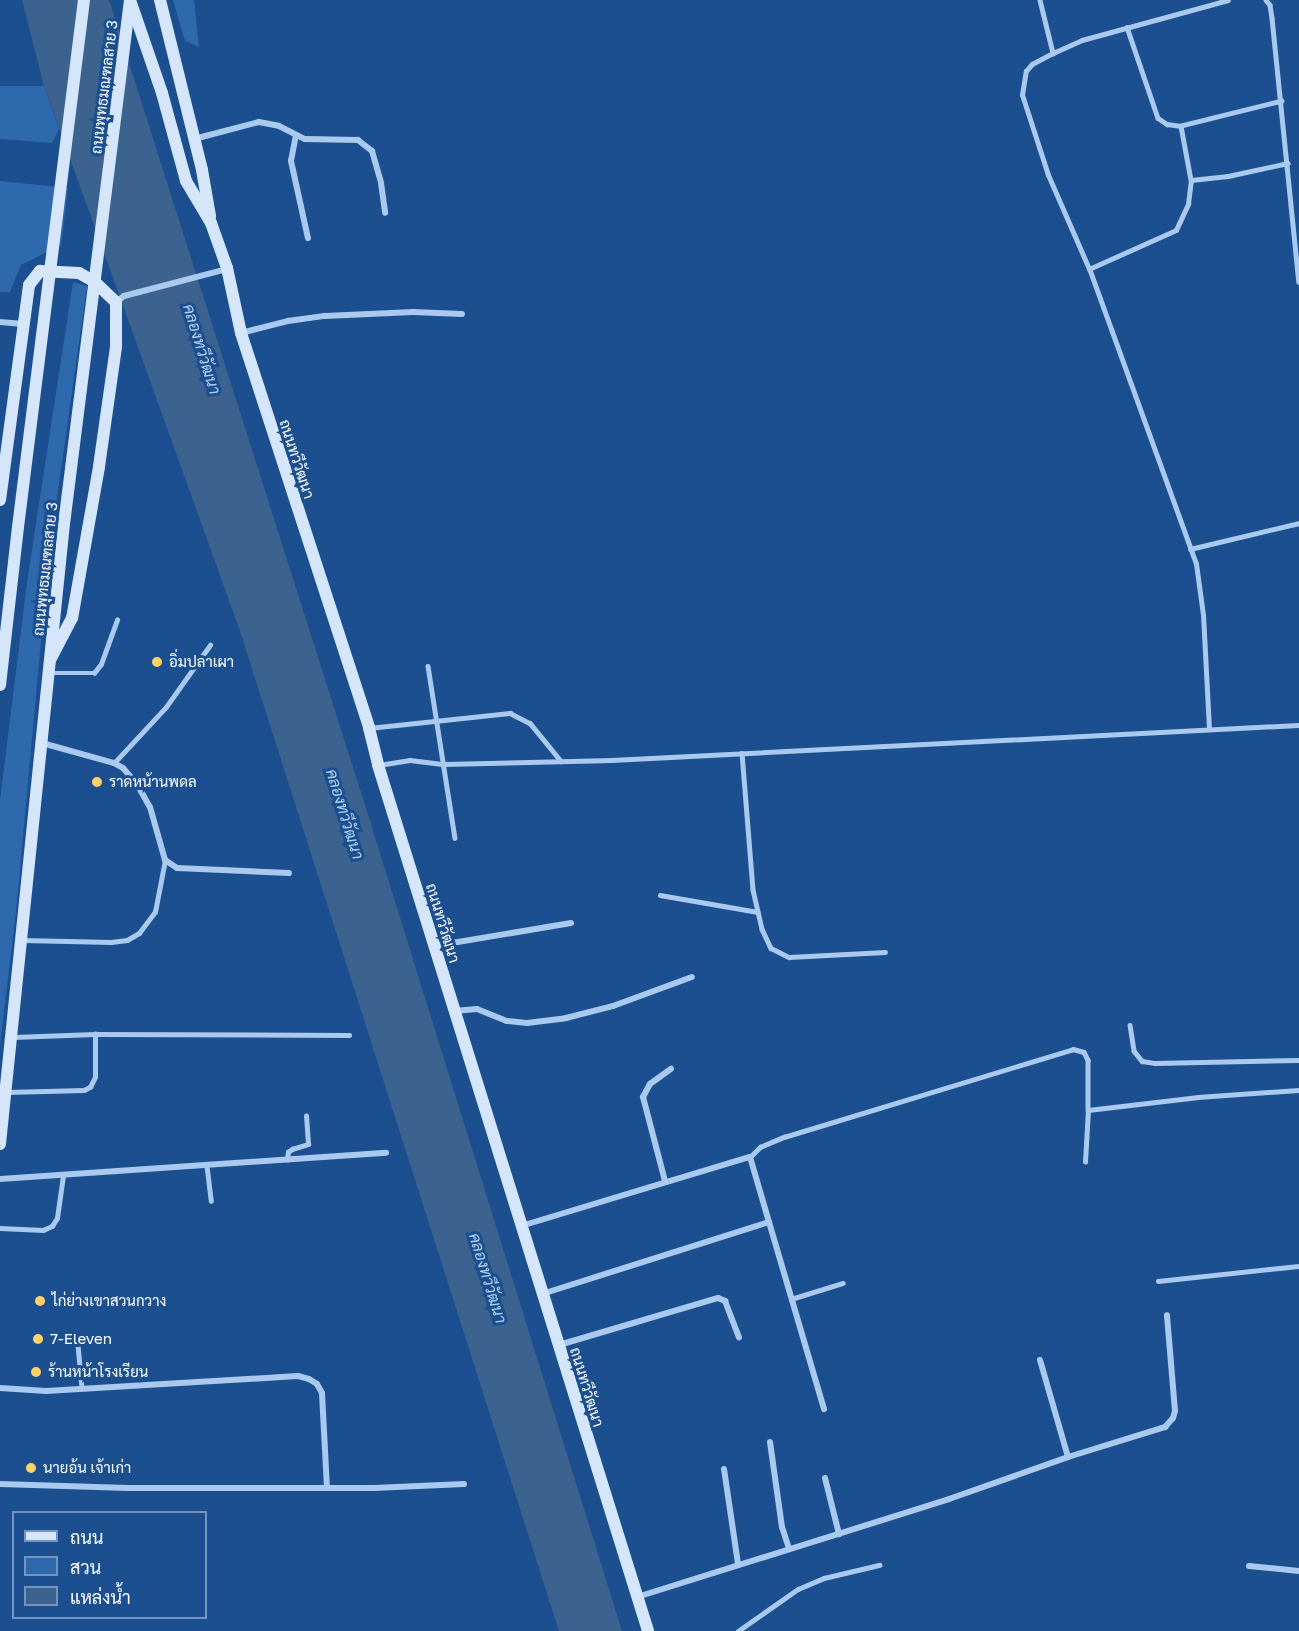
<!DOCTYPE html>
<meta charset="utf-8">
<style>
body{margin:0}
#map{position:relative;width:1299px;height:1631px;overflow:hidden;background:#1b4f8f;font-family:"Golos Text",Sarabun,sans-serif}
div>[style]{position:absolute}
.green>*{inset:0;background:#2e69ad}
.water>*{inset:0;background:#3c6290}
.lane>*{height:4.5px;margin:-2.25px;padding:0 2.25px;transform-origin:2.25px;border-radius:2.25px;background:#a9c9ee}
.street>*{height:6px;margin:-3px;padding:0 3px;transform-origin:3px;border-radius:3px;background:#a9c9ee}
.secondary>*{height:12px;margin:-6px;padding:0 6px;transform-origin:6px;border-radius:6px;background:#d6e6fa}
.secondary-bridge>*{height:12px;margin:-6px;padding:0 6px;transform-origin:6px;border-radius:6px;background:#d6e6fa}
.dots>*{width:16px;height:16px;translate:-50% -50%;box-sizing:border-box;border:3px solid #1b4f8f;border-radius:50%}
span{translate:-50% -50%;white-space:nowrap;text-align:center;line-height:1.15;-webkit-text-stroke:6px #1b4f8f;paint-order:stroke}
.street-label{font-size:15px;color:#fff}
.poi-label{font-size:15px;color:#fff}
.left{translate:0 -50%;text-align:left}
.water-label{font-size:16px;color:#b5d3f5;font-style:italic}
.legend{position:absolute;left:12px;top:1511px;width:195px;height:108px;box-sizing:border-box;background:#1b4f8f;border:2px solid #7695bc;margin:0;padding:8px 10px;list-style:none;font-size:18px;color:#fff}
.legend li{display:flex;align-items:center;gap:12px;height:30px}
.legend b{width:30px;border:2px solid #7695bc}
</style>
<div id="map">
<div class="green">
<i style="clip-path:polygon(173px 0,194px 0,199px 47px,185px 41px)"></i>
<i style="clip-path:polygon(0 86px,44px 86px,59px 129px,52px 143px,0 139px)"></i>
<i style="clip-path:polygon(0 181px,68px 188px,61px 245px,21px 265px,10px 292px,0 292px)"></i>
<i style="clip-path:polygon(73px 282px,87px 286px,49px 554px,16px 913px,0 1045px,0 800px,27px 582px)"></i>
</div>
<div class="water">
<i style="clip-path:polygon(22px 0,109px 0,365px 805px,622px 1631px,559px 1631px,240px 631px,44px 86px)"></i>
</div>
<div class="lane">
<i style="left:1040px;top:0;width:55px;rotate:76.2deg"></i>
<i style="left:1266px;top:0;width:6px;rotate:51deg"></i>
<i style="left:1270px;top:5px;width:13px;rotate:81deg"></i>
<i style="left:1272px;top:18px;width:265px;rotate:84.2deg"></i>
<i style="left:1127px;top:27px;width:96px;rotate:71.2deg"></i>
<i style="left:1158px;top:118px;width:11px;rotate:34deg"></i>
<i style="left:1167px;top:124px;width:14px;rotate:8deg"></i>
<i style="left:1282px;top:101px;width:104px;rotate:166.1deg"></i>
<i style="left:1181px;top:126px;width:55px;rotate:79.5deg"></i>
<i style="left:1191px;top:180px;width:37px;rotate:-6deg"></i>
<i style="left:1228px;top:176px;width:61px;rotate:-12.2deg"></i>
<i style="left:1089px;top:269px;width:95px;rotate:-24.1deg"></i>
<i style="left:1176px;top:230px;width:29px;rotate:-65deg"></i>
<i style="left:1188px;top:204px;width:24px;rotate:-83deg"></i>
<i style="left:1190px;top:549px;width:112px;rotate:-13.4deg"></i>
<i style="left:428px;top:666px;width:174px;rotate:81.1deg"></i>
<i style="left:49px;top:673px;width:45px"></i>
<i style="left:94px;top:673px;width:11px;rotate:-52deg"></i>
<i style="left:101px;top:664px;width:47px;rotate:-70deg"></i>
<i style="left:369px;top:728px;width:142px;rotate:-6.1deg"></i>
<i style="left:510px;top:713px;width:22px;rotate:27deg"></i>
<i style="left:530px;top:723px;width:49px;rotate:50.8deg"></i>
<i style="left:1209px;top:729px;width:114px;rotate:-93deg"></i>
<i style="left:1203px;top:615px;width:51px;rotate:-97.8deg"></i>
<i style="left:1196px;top:564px;width:314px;rotate:-109.9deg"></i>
<i style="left:1089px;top:269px;width:103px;rotate:-113.6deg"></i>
<i style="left:1048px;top:175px;width:84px;rotate:-108deg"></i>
<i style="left:1022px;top:95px;width:24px;rotate:-81deg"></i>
<i style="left:1026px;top:71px;width:9px;rotate:-49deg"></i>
<i style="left:1032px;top:64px;width:24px;rotate:-28deg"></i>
<i style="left:1053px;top:53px;width:32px;rotate:-24deg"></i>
<i style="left:1082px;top:40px;width:151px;rotate:-15.3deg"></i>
<i style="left:742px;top:753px;width:137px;rotate:85.4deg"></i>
<i style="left:753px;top:890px;width:40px;rotate:77deg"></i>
<i style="left:762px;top:929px;width:21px;rotate:65deg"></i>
<i style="left:771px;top:948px;width:20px;rotate:27deg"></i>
<i style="left:789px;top:957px;width:96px;rotate:-3deg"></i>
<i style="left:114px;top:763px;width:76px;rotate:-47.1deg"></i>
<i style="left:166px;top:707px;width:76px;rotate:-54.6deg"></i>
<i style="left:379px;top:765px;width:31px;rotate:-9deg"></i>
<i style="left:410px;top:760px;width:34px;rotate:7deg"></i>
<i style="left:444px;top:764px;width:168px;rotate:-1.4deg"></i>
<i style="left:612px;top:760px;width:688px;rotate:-2.92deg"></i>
<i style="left:660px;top:895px;width:99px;rotate:9.8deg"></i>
<i style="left:22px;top:940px;width:89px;rotate:1.3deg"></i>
<i style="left:111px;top:942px;width:16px;rotate:-7deg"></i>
<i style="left:127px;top:940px;width:14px;rotate:-30deg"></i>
<i style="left:139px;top:933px;width:26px;rotate:-53deg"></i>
<i style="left:155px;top:912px;width:53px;rotate:-79.1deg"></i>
<i style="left:1130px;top:1025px;width:26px;rotate:81deg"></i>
<i style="left:1134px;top:1051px;width:13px;rotate:51deg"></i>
<i style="left:1142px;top:1061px;width:13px;rotate:9deg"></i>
<i style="left:1155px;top:1063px;width:144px;rotate:-1.2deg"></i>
<i style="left:13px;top:1037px;width:82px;rotate:-2.1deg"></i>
<i style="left:95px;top:1034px;width:254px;rotate:0.2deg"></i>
<i style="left:7px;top:1092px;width:77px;rotate:-1.5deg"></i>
<i style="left:84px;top:1090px;width:7px;rotate:-27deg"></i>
<i style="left:90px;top:1087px;width:11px;rotate:-63deg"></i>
<i style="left:95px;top:1077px;width:43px;rotate:-90deg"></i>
<i style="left:750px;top:1157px;width:14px;rotate:-45deg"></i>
<i style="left:760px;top:1147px;width:26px;rotate:-23deg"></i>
<i style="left:784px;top:1137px;width:302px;rotate:-16.9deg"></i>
<i style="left:1073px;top:1049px;width:11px;rotate:15deg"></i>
<i style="left:1084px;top:1052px;width:9px;rotate:63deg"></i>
<i style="left:1088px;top:1060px;width:50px;rotate:90deg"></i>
<i style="left:1088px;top:1110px;width:111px;rotate:-6.7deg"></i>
<i style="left:1198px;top:1097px;width:101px;rotate:-4deg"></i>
<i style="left:287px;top:1160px;width:8px;rotate:-83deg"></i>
<i style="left:288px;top:1152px;width:5px;rotate:-37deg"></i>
<i style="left:292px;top:1149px;width:17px;rotate:-17deg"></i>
<i style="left:308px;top:1144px;width:28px;rotate:-94deg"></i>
<i style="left:1085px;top:1162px;width:52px;rotate:-86.7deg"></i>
<i style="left:207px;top:1166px;width:35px;rotate:83deg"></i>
<i style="left:0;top:1228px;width:43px;rotate:2.7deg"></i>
<i style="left:43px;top:1230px;width:10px;rotate:-24deg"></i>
<i style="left:52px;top:1226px;width:9px;rotate:-58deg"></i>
<i style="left:57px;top:1218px;width:42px;rotate:-81.9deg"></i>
<i style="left:1158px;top:1281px;width:142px;rotate:-6.1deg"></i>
<i style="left:791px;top:1299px;width:54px;rotate:-17.1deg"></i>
<i style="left:78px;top:1345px;width:43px;rotate:84.7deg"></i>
<i style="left:738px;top:1631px;width:73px;rotate:-35deg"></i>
<i style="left:798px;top:1589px;width:28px;rotate:-23deg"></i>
<i style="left:824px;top:1578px;width:57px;rotate:-13.3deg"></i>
</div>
<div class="street">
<i style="left:296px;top:135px;width:26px;rotate:101deg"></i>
<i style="left:291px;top:161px;width:79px;rotate:77.6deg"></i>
<i style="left:194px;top:139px;width:67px;rotate:-14.7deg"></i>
<i style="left:259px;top:122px;width:20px;rotate:11deg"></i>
<i style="left:279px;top:126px;width:29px;rotate:27deg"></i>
<i style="left:305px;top:139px;width:53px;rotate:1.1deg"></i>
<i style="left:358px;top:140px;width:18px;rotate:38deg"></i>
<i style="left:372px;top:151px;width:33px;rotate:74deg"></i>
<i style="left:381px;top:183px;width:30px;rotate:82deg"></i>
<i style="left:116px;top:302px;width:10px;rotate:-37deg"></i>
<i style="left:124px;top:296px;width:106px;rotate:-14.7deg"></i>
<i style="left:0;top:322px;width:23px;rotate:5deg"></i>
<i style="left:241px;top:333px;width:49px;rotate:-14.3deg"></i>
<i style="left:288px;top:321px;width:37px;rotate:-8deg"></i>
<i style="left:325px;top:316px;width:88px;rotate:-2.6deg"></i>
<i style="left:413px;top:312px;width:49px;rotate:2.3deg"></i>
<i style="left:42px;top:743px;width:75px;rotate:15.5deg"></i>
<i style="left:114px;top:763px;width:10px;rotate:29deg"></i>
<i style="left:123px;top:768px;width:21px;rotate:49deg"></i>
<i style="left:137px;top:784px;width:26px;rotate:61deg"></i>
<i style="left:150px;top:807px;width:55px;rotate:74.2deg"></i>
<i style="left:165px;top:860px;width:14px;rotate:34deg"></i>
<i style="left:177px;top:868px;width:112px;rotate:2.6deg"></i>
<i style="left:434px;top:946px;width:139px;rotate:-9.5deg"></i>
<i style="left:454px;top:1011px;width:23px;rotate:-5deg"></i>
<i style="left:477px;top:1009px;width:32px;rotate:22deg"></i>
<i style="left:507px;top:1021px;width:20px;rotate:6deg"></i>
<i style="left:527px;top:1023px;width:39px;rotate:-7deg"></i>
<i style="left:566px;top:1018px;width:49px;rotate:-14.3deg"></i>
<i style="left:613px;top:1006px;width:84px;rotate:-20.2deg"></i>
<i style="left:0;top:1179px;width:387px;rotate:-3.9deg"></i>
<i style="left:665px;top:1181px;width:87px;rotate:-104.7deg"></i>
<i style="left:643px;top:1097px;width:15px;rotate:-62deg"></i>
<i style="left:650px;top:1084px;width:26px;rotate:-36deg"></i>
<i style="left:521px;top:1226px;width:239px;rotate:-16.8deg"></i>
<i style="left:750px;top:1157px;width:68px;rotate:73.7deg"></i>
<i style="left:542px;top:1294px;width:238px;rotate:-17.6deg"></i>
<i style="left:769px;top:1222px;width:195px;rotate:73.6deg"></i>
<i style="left:559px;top:1345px;width:166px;rotate:-16.5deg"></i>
<i style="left:718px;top:1298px;width:8px;rotate:23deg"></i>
<i style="left:725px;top:1301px;width:39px;rotate:69deg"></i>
<i style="left:1040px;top:1360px;width:101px;rotate:73.9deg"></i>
<i style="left:1068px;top:1457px;width:102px;rotate:-17.2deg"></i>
<i style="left:1165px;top:1427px;width:12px;rotate:-48deg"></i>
<i style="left:1173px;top:1418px;width:7px;rotate:-74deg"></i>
<i style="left:1175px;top:1411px;width:96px;rotate:-94.8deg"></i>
<i style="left:0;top:1388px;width:46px;rotate:3.7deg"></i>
<i style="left:46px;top:1391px;width:252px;rotate:-3.4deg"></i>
<i style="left:298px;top:1376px;width:11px;rotate:15deg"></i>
<i style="left:309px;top:1379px;width:9px;rotate:32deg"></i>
<i style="left:317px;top:1384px;width:10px;rotate:61deg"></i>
<i style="left:322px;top:1393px;width:95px;rotate:87deg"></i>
<i style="left:770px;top:1442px;width:86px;rotate:82deg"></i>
<i style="left:782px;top:1527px;width:23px;rotate:72deg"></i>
<i style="left:724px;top:1469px;width:96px;rotate:81.6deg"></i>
<i style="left:825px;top:1478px;width:58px;rotate:76deg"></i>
<i style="left:0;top:1484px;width:128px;rotate:1.8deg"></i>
<i style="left:128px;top:1488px;width:246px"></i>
<i style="left:374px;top:1488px;width:90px;rotate:-2.5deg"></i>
<i style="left:1249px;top:1566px;width:50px;rotate:5.7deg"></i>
<i style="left:637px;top:1597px;width:327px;rotate:-17.4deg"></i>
<i style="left:949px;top:1499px;width:126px;rotate:-19.4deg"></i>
</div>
<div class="secondary">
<i style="left:130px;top:0;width:98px;rotate:71deg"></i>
<i style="left:162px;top:93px;width:91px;rotate:74.7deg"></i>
<i style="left:186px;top:181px;width:49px;rotate:59.2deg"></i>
<i style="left:211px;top:223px;width:48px;rotate:70.4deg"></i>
<i style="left:227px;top:268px;width:66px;rotate:77.8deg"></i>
<i style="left:241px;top:333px;width:415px;rotate:72deg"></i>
<i style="left:369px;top:728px;width:38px;rotate:76deg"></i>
<i style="left:378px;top:765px;width:907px;rotate:72.68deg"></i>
<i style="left:160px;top:0;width:175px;rotate:76.1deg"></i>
<i style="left:202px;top:170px;width:47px;rotate:80.1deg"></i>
<i style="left:0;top:500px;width:217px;rotate:-82.3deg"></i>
<i style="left:29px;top:285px;width:18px;rotate:-52deg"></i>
<i style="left:40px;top:271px;width:39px;rotate:3deg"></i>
<i style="left:79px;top:273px;width:18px;rotate:29deg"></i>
<i style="left:95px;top:282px;width:29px;rotate:44deg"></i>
<i style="left:116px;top:302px;width:45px;rotate:90deg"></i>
<i style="left:116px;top:347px;width:121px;rotate:98.1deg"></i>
<i style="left:99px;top:467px;width:153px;rotate:100.1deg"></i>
<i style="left:72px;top:618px;width:47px;rotate:117.6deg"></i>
<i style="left:0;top:685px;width:159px;rotate:-83.5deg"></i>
<i style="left:0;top:1144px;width:623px;rotate:-84.11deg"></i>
</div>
<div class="secondary-bridge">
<i style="left:64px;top:524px;width:528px;rotate:-82.82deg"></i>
<i style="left:18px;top:527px;width:531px;rotate:-82.86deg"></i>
</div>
<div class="dots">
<i style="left:157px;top:662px;background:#ffd166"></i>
<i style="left:97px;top:782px;background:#ffd166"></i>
<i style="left:40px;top:1301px;background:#ffd166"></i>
<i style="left:38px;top:1339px;background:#ffd166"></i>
<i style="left:36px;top:1372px;background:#ffd166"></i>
<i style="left:31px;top:1468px;background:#ffd166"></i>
</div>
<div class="street-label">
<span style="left:104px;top:87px;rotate:-83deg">ถนนพุทธมณฑลสาย 3</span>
<span style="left:297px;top:459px;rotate:72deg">ถนนทวีวัฒนา</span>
<span style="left:45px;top:569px;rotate:-84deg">ถนนพุทธมณฑลสาย 3</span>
<span style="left:443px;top:923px;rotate:73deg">ถนนทวีวัฒนา</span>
<span style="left:587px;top:1387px;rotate:73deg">ถนนทวีวัฒนา</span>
</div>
<div class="poi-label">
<span class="left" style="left:169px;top:662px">อิ่มปลาเผา</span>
<span class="left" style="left:109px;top:782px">ราดหน้านพดล</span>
<span class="left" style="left:52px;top:1301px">ไก่ย่างเขาสวนกวาง</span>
<span class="left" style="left:50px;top:1339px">7-Eleven</span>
<span class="left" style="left:48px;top:1372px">ร้านหน้าโรงเรียน</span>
<span class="left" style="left:43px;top:1468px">นายอ้น เจ้าเก่า</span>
</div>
<div class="water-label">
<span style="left:202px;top:349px;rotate:73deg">คลองทวีวัฒนา</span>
<span style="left:345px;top:814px;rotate:73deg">คลองทวีวัฒนา</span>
<span style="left:488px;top:1278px;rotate:73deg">คลองทวีวัฒนา</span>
</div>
<ul class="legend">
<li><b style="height:8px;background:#d6e6fa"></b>ถนน</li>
<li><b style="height:16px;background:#2e69ad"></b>สวน</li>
<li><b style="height:16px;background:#3c6290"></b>แหล่งน้ำ</li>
</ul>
</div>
